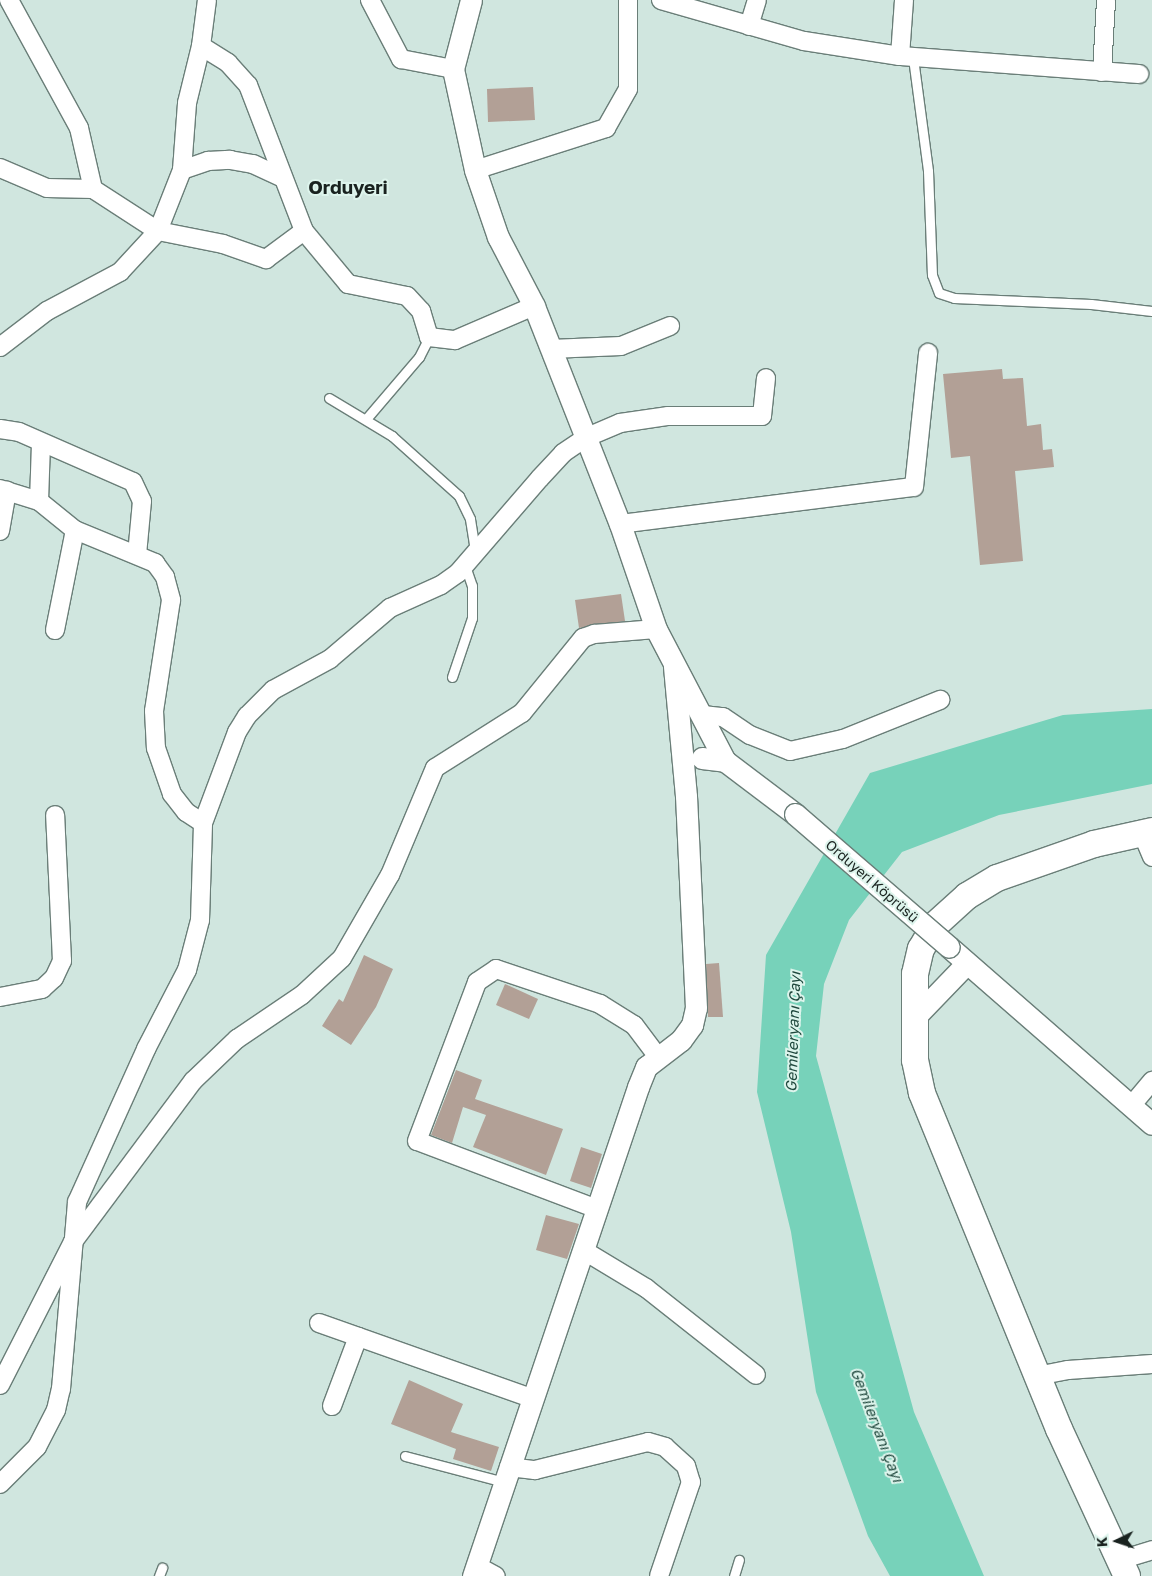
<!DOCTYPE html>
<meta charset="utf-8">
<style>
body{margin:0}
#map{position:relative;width:1152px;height:1576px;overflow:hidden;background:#d0e6df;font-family:"Golos Text",sans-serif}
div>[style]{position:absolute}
.water>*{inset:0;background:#77d2ba}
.building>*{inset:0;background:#b2a096}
.roads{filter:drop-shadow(1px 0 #6a7e78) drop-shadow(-1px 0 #6a7e78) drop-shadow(0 1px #6a7e78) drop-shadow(0 -1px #6a7e78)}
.service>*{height:9px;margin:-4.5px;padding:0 4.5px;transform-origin:4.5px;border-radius:4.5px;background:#fff}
.minor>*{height:18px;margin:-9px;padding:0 9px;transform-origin:9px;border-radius:9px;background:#fff}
.tertiary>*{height:21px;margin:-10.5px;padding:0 10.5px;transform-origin:10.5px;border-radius:10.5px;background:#fff}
.primary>*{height:26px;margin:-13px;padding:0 13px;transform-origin:13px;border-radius:13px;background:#fff}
.bridges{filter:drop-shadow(1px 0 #6a7e78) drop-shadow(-1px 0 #6a7e78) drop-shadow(0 1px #6a7e78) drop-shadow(0 -1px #6a7e78)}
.tertiary-bridge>*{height:21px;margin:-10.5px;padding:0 10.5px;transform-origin:10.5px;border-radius:10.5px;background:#fff}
span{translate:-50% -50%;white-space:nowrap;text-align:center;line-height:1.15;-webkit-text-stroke:4px #ddf4ec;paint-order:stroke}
.street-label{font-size:14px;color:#19221f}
.water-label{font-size:15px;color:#1f483d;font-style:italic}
.district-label{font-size:19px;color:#19221f;font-weight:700}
.north{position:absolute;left:1092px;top:1516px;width:50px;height:50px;-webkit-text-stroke:4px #ddf4ec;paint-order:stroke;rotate:266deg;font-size:14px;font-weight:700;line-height:20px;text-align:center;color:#19221f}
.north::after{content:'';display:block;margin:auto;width:18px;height:22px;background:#19221f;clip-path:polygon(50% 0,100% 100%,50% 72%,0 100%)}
</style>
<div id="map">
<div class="water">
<i style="clip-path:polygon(1152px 709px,1152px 784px,999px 815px,902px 852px,849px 920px,824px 984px,816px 1056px,914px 1412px,984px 1576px,890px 1576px,868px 1536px,816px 1392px,791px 1232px,757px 1092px,766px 955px,870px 773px,1063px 715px)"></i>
</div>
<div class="building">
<i style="clip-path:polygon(533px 87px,535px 120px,488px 122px,487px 89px)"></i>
<i style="clip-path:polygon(1002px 369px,1003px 379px,1023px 378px,1027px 426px,1041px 424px,1043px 450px,1052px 449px,1054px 467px,1015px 471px,1023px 561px,980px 565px,970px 456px,951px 458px,943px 374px)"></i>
<i style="clip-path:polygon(621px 594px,625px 621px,579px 628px,575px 600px)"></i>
<i style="clip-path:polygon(364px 955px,393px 969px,376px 1007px,351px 1045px,322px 1026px,339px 999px,343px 1002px)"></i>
<i style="clip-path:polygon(719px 963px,723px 1017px,708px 1017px,706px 964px)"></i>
<i style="clip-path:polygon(505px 984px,538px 999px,529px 1019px,496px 1005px)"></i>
<i style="clip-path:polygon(456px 1070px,482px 1080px,475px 1099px,563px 1129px,546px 1175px,473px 1147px,486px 1115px,463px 1107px,452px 1143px,431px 1135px)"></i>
<i style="clip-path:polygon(581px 1147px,602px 1154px,591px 1188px,570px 1181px)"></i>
<i style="clip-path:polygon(546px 1215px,579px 1224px,567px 1259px,536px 1250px)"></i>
<i style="clip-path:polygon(409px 1380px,463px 1404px,451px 1432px,499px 1447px,491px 1471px,453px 1459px,456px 1449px,391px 1424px)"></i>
</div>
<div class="roads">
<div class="service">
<i style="left:913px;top:58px;width:114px;rotate:82.4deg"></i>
<i style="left:928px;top:171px;width:104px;rotate:87.8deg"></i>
<i style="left:932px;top:275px;width:19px;rotate:69deg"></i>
<i style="left:939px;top:293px;width:16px;rotate:18deg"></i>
<i style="left:954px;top:298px;width:137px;rotate:2.5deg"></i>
<i style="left:1091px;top:304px;width:61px;rotate:6.5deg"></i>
<i style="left:329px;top:398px;width:74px;rotate:31.1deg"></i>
<i style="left:392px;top:436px;width:90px;rotate:41.8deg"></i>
<i style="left:459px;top:496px;width:25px;rotate:64deg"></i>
<i style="left:470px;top:519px;width:32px;rotate:81deg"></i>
<i style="left:366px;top:419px;width:82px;rotate:-49.5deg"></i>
<i style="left:419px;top:357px;width:22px;rotate:-63deg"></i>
<i style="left:452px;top:677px;width:62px;rotate:-71.3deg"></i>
<i style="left:472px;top:618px;width:32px;rotate:-90deg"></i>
<i style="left:472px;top:586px;width:21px;rotate:-109deg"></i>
<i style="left:405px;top:1456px;width:102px;rotate:14.7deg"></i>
<i style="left:159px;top:1576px;width:9px;rotate:-69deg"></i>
<i style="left:734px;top:1576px;width:17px;rotate:-73deg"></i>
</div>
<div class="minor">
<i style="left:9px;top:0;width:146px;rotate:61.3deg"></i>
<i style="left:79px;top:128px;width:63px;rotate:77.1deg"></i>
<i style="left:93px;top:189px;width:77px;rotate:32.9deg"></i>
<i style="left:158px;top:231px;width:66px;rotate:11.3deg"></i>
<i style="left:223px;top:244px;width:46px;rotate:19.2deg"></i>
<i style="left:266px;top:259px;width:47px;rotate:-36.4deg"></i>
<i style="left:370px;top:0;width:67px;rotate:62.3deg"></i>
<i style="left:401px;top:59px;width:53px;rotate:10.9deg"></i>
<i style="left:661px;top:0;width:149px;rotate:16deg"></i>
<i style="left:804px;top:41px;width:97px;rotate:8.9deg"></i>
<i style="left:900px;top:56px;width:240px;rotate:4.3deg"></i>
<i style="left:749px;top:26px;width:27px;rotate:-73deg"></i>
<i style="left:201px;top:46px;width:32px;rotate:32deg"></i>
<i style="left:228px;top:63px;width:30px;rotate:48deg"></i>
<i style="left:248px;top:85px;width:156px;rotate:69deg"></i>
<i style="left:304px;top:231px;width:69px;rotate:50.3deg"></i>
<i style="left:348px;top:284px;width:60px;rotate:11.5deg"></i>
<i style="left:407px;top:296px;width:21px;rotate:47deg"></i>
<i style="left:421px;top:311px;width:27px;rotate:73deg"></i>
<i style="left:429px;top:337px;width:26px;rotate:7deg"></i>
<i style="left:455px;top:340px;width:86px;rotate:-23.3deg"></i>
<i style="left:900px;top:56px;width:56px;rotate:-85.9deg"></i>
<i style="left:1102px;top:72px;width:72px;rotate:-86.8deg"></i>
<i style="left:0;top:168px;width:51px;rotate:23.1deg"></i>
<i style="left:47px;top:188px;width:46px;rotate:1.2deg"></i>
<i style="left:182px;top:170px;width:28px;rotate:-19deg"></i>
<i style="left:208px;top:161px;width:22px;rotate:-3deg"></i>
<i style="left:230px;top:160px;width:23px;rotate:10deg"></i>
<i style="left:253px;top:164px;width:31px;rotate:25deg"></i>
<i style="left:475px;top:170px;width:138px;rotate:-17.8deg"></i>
<i style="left:606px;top:128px;width:45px;rotate:-60.6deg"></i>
<i style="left:628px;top:89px;width:89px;rotate:-90deg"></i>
<i style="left:0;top:347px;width:59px;rotate:-37.5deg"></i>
<i style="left:47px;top:311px;width:83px;rotate:-28.1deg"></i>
<i style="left:120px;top:272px;width:56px;rotate:-47.2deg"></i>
<i style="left:158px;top:231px;width:66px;rotate:-68.5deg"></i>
<i style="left:182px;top:170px;width:67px;rotate:-85.7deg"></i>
<i style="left:187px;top:103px;width:59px;rotate:-76.2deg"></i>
<i style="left:201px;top:46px;width:46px;rotate:-82.6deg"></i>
<i style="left:551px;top:349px;width:70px;rotate:-2.5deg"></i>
<i style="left:621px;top:346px;width:53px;rotate:-22.2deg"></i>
<i style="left:0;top:429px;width:19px;rotate:9deg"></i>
<i style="left:19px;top:432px;width:124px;rotate:23.7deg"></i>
<i style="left:133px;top:482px;width:21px;rotate:65deg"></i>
<i style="left:142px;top:501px;width:54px;rotate:95.3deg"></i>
<i style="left:0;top:489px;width:41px;rotate:17.1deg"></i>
<i style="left:39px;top:501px;width:46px;rotate:38.9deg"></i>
<i style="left:75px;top:530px;width:87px;rotate:22.4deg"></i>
<i style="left:155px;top:563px;width:17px;rotate:54deg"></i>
<i style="left:165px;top:577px;width:24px;rotate:75deg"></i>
<i style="left:171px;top:600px;width:112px;rotate:98.7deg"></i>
<i style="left:154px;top:711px;width:37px;rotate:87deg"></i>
<i style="left:156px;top:748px;width:49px;rotate:70.8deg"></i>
<i style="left:172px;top:794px;width:23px;rotate:52deg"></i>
<i style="left:186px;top:812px;width:20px;rotate:33deg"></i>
<i style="left:39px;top:501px;width:56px;rotate:-88deg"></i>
<i style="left:620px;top:524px;width:296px;rotate:-7.2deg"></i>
<i style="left:914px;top:487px;width:135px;rotate:-84deg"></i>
<i style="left:0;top:531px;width:41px;rotate:-80.1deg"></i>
<i style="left:55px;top:630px;width:102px;rotate:-78.7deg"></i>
<i style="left:703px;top:715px;width:20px;rotate:6deg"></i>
<i style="left:723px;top:717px;width:32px;rotate:34deg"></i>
<i style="left:750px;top:735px;width:43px;rotate:21.8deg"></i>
<i style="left:790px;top:751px;width:54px;rotate:-12.8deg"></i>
<i style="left:843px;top:739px;width:105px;rotate:-21.9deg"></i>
<i style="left:1142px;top:833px;width:26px;rotate:67deg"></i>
<i style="left:0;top:997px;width:43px;rotate:-10.8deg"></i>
<i style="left:42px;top:989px;width:16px;rotate:-43deg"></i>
<i style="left:54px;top:978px;width:19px;rotate:-65deg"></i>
<i style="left:62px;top:961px;width:146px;rotate:-92.7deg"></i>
<i style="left:1131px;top:1106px;width:33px;rotate:-50deg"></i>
<i style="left:597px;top:1209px;width:192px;rotate:-159.3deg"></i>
<i style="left:417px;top:1141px;width:170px;rotate:-69.3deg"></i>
<i style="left:477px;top:982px;width:23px;rotate:-34deg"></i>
<i style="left:496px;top:969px;width:110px;rotate:18.6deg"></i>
<i style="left:600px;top:1004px;width:40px;rotate:32deg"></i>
<i style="left:634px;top:1025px;width:38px;rotate:53deg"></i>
<i style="left:583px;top:1250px;width:74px;rotate:31.1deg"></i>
<i style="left:646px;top:1288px;width:140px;rotate:38.3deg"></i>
<i style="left:319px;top:1323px;width:225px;rotate:19.5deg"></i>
<i style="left:1037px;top:1376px;width:32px;rotate:-11deg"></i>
<i style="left:1068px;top:1370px;width:84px;rotate:-4.1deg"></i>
<i style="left:0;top:1385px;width:161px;rotate:-63deg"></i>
<i style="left:73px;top:1242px;width:201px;rotate:-53.3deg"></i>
<i style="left:193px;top:1081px;width:61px;rotate:-43.7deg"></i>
<i style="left:237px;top:1039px;width:78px;rotate:-34.1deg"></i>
<i style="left:302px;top:995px;width:54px;rotate:-42.8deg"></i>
<i style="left:342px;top:958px;width:96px;rotate:-60deg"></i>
<i style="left:390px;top:875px;width:116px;rotate:-67.2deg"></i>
<i style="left:435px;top:768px;width:103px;rotate:-32.3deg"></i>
<i style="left:522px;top:713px;width:97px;rotate:-50.9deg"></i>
<i style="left:583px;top:638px;width:12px;rotate:-20deg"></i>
<i style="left:594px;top:634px;width:62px;rotate:-4.6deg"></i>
<i style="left:332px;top:1406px;width:74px;rotate:-69.4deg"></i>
<i style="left:509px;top:1467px;width:26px;rotate:7deg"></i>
<i style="left:535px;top:1470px;width:116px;rotate:-13.9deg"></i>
<i style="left:648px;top:1442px;width:18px;rotate:16deg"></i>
<i style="left:665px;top:1447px;width:28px;rotate:42deg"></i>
<i style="left:686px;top:1466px;width:17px;rotate:73deg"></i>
<i style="left:691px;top:1482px;width:99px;rotate:108.8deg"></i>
<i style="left:0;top:1484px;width:52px;rotate:-45deg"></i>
<i style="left:37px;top:1447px;width:42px;rotate:-62.8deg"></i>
<i style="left:56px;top:1410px;width:22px;rotate:-77deg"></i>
<i style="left:61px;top:1389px;width:188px;rotate:-85.1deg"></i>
<i style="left:77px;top:1202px;width:168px;rotate:-65.7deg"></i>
<i style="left:146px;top:1049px;width:89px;rotate:-62.6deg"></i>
<i style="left:187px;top:970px;width:52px;rotate:-75.4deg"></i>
<i style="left:200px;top:920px;width:97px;rotate:-88.2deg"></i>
<i style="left:203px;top:823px;width:97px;rotate:-69.5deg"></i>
<i style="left:237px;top:732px;width:19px;rotate:-58deg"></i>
<i style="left:247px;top:716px;width:37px;rotate:-45deg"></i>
<i style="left:273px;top:690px;width:65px;rotate:-28.5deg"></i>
<i style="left:330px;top:659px;width:79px;rotate:-40.4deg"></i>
<i style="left:390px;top:608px;width:56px;rotate:-24.3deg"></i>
<i style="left:441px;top:585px;width:21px;rotate:-35deg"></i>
<i style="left:458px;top:573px;width:125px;rotate:-49.2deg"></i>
<i style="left:540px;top:478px;width:34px;rotate:-47deg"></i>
<i style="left:563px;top:453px;width:27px;rotate:-34deg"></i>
<i style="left:585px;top:438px;width:38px;rotate:-23deg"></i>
<i style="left:620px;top:423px;width:49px;rotate:-8.3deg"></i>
<i style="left:668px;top:416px;width:94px"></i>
<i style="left:762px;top:416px;width:38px;rotate:-84deg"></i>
<i style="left:1120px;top:1560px;width:34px;rotate:-17deg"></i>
<i style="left:477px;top:1566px;width:21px;rotate:28deg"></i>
</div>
<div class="tertiary">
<i style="left:471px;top:0;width:71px;rotate:104.6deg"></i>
<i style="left:453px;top:69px;width:103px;rotate:77.7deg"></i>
<i style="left:475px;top:170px;width:71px;rotate:71.1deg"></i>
<i style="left:498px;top:237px;width:78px;rotate:62.4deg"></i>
<i style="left:534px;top:306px;width:234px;rotate:68.5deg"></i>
<i style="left:620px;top:524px;width:111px;rotate:71.1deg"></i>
<i style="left:656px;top:629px;width:149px;rotate:62.4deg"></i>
<i style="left:702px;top:758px;width:23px;rotate:7deg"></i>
<i style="left:725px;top:761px;width:88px;rotate:37.1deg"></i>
<i style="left:949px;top:947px;width:269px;rotate:41.1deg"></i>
<i style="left:914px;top:1018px;width:74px;rotate:-46.1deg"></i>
<i style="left:473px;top:1576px;width:516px;rotate:-71.35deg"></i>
<i style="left:638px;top:1087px;width:22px;rotate:-68deg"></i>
<i style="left:646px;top:1067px;width:44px;rotate:-37.6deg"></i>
<i style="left:681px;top:1040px;width:19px;rotate:-54deg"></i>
<i style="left:692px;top:1025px;width:17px;rotate:-77deg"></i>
<i style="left:696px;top:1008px;width:212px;rotate:-92.7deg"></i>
<i style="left:686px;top:796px;width:131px;rotate:-95.3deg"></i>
</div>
<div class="primary">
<i style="left:1127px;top:1576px;width:162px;rotate:-114.8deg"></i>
<i style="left:1059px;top:1429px;width:363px;rotate:-112.2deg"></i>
<i style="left:922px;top:1093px;width:34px;rotate:-102deg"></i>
<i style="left:915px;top:1060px;width:86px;rotate:-90deg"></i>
<i style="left:915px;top:974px;width:26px;rotate:-77deg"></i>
<i style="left:921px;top:949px;width:28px;rotate:-60deg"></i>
<i style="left:935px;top:925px;width:43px;rotate:-42.2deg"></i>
<i style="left:967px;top:896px;width:35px;rotate:-31deg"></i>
<i style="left:997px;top:878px;width:103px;rotate:-19.3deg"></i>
<i style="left:1094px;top:844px;width:59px;rotate:-12.6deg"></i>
</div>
</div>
<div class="bridges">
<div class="tertiary-bridge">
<i style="left:795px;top:814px;width:203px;rotate:40.8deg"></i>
</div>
</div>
<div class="street-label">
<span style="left:872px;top:881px;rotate:41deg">Orduyeri Köprüsü</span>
</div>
<div class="water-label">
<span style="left:793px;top:1032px;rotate:-88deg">Gemileryanı Çayı</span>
<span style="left:877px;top:1425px;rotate:69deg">Gemileryanı Çayı</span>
</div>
<div class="district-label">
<span style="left:348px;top:187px">Orduyeri</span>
</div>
<div class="north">K</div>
</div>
